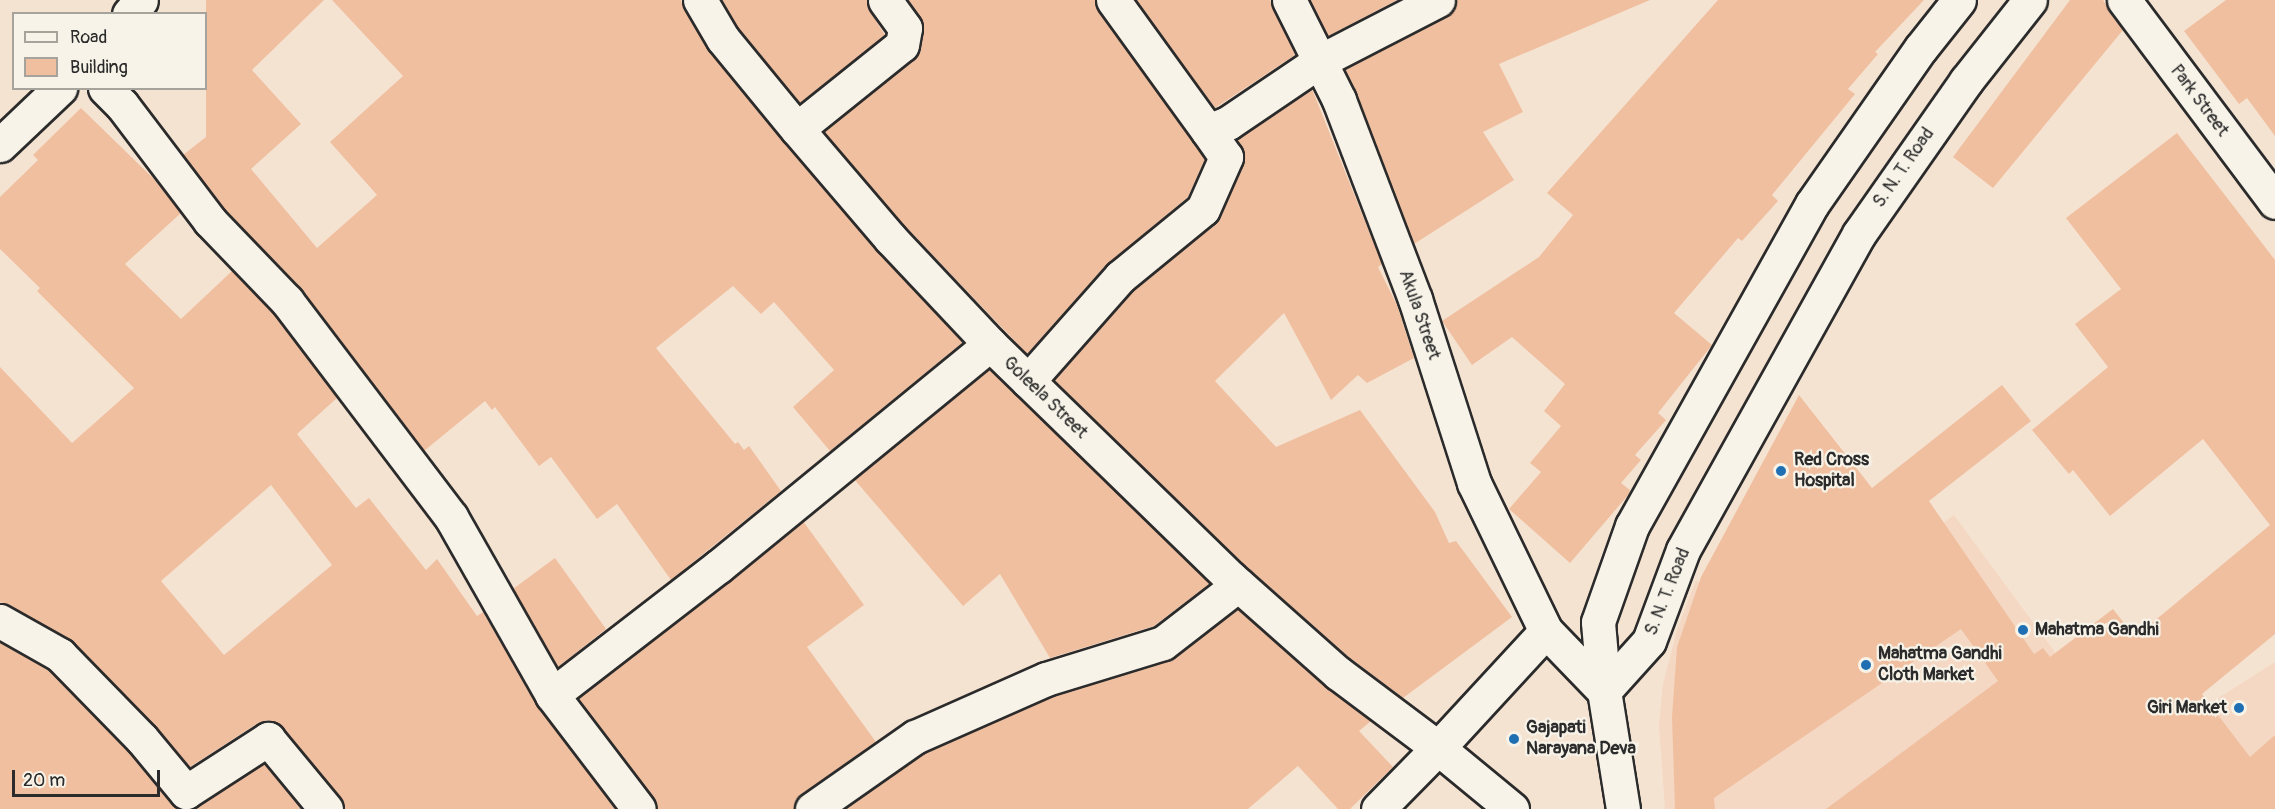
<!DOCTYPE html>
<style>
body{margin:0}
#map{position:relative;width:2275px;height:809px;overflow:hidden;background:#f5e3d2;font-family:Pangolin,sans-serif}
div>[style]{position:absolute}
.built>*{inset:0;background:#f4d8c3}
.building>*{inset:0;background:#f0bfa0}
.roads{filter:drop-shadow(2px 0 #2b2b2b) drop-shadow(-2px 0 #2b2b2b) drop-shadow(0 2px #2b2b2b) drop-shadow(0 -2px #2b2b2b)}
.minor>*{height:33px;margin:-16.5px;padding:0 16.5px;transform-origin:16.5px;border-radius:16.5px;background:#f7f3e8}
.tertiary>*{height:33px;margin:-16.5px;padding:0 16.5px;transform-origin:16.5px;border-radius:16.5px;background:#f7f3e8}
.dots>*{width:16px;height:16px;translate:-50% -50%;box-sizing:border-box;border:3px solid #f7f3e8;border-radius:50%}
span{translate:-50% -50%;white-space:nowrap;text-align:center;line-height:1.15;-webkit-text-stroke:4.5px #f7f3e8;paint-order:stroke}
.street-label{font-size:18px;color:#2b2b2b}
.poi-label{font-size:18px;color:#2b2b2b;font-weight:700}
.left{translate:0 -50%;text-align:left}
.right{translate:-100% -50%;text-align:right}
.legend{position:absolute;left:12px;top:12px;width:195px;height:78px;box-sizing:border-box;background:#f7f3e8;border:2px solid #a5a39c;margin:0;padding:8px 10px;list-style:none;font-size:18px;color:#2b2b2b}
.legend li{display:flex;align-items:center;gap:12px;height:30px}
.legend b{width:30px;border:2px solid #a5a39c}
.scale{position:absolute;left:12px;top:770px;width:148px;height:27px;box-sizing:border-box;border:3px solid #2b2b2b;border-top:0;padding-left:8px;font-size:18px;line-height:21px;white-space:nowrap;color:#2b2b2b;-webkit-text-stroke:4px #f7f3e8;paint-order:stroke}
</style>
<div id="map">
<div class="built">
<i style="clip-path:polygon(1954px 515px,2130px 754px,2275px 662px,2275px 809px,1665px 809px,1659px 725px,1663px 684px,1677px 630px,1696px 580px,1769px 646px)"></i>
</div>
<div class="building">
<i style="clip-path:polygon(206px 0,324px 0,252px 70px,301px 124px,251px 169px,317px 248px,377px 195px,330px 142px,403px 76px,332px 0,681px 0,684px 10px,709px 51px,877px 251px,963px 342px,830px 451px,793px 407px,834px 370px,774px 302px,761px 314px,733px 286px,656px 348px,735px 444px,738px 442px,744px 450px,749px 446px,781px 491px,671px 580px,617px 504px,597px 519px,551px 457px,539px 466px,495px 407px,492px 410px,485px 401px,424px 451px,302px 290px,224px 209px,183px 155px,206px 137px)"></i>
<i style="clip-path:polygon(722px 0,867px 0,869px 10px,885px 35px,800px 103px,738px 28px)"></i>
<i style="clip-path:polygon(908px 0,1095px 0,1098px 11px,1205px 159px,1188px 197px,1106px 265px,1027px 354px,905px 226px,824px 132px,914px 59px,920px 48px,923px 24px)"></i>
<i style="clip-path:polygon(1136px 0,1270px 0,1295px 55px,1215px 108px)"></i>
<i style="clip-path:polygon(1310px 0,1397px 0,1328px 36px)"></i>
<i style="clip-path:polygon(1457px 0,1650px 0,1499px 64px,1523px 112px,1483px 132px,1514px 180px,1414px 244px,1356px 93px,1345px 69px,1447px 17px,1454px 10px)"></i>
<i style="clip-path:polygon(1718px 0,1924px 0,1875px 52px,1878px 54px,1848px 89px,1855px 94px,1772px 195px,1778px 201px,1742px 241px,1738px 238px,1674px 313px,1712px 345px,1658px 413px,1666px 420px,1635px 455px,1641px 460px,1621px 483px,1630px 490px,1629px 494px,1570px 563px,1509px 509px,1541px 472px,1530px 463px,1561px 426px,1544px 411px,1565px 384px,1512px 337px,1472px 365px,1442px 321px,1539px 257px,1573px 215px,1547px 193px)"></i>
<i style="clip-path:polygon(2070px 0,2103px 0,2123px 30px,1993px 188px,1953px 157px)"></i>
<i style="clip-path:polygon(2226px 0,2275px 0,2275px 136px,2247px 98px,2239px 104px,2184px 31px)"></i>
<i style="clip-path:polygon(1312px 89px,1382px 264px,1378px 267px,1397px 305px,1414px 358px,1367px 383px,1358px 375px,1331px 400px,1284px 313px,1215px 381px,1276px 447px,1360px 410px,1435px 512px,1449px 543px,1456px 541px,1512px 617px,1403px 698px,1350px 658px,1245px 565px,1054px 380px,1133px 291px,1220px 217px,1243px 164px,1245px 155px,1237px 140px)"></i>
<i style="clip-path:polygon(evenodd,81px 108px,154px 179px,181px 213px,125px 264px,181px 319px,232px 271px,273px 313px,337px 398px,297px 434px,356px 508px,369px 498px,426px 570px,437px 559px,477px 616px,483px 612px,537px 706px,615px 809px,344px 809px,340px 797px,282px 727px,267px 720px,258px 723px,190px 767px,155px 726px,73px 642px,9px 605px,0 602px,0 367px,72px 443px,134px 388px,37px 291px,40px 288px,0 249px,0 197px,38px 160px,33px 155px,81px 108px,271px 485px,332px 565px,224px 655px,161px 581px,271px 485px)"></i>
<i style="clip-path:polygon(2177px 133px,2275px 260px,2275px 634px,2202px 694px,2250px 757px,2275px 735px,2275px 809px,1826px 809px,1998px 681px,1961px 629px,1714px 798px,1715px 809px,1675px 809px,1672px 717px,1677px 647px,1701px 577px,1799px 395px,1872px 488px,2002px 385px,2031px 421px,1929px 501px,2034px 654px,2043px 648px,2050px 657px,2113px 609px,2135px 637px,2270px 525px,2203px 439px,2110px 516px,2073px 470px,2069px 474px,2032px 430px,2108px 367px,2075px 324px,2121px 289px,2066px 218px)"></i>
<i style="clip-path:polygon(989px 369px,1016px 395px,1210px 583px,1154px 626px,1050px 658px,1000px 574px,963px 606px,854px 479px)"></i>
<i style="clip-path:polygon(803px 521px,864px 605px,807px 647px,876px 742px,801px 794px,795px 801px,794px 809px,657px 809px,654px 798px,578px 698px)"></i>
<i style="clip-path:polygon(555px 558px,606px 629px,558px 667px,513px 589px)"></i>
<i style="clip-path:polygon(1238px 609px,1326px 687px,1371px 721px,1359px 731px,1393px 767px,1350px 809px,1338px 809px,1298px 766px,1248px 809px,845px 809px,924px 753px,1053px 697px,1169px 661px)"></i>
<i style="clip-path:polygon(0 643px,48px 670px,128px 752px,178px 809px,0 809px)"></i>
<i style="clip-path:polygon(264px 764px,302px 809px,193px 809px,196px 808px)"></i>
</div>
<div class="roads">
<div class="minor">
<i style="left:700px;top:0;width:45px;rotate:59.5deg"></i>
<i style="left:723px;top:39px;width:117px;rotate:50.6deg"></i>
<i style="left:797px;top:129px;width:145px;rotate:49.5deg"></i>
<i style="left:891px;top:239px;width:144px;rotate:46.7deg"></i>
<i style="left:990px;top:344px;width:337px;rotate:44.2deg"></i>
<i style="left:1232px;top:579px;width:142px;rotate:41.6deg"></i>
<i style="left:1338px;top:673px;width:125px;rotate:36.9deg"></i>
<i style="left:1438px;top:748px;width:96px;rotate:39.5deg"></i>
<i style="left:1113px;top:0;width:162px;rotate:54.1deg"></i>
<i style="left:1289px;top:0;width:112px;rotate:63.4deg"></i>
<i style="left:1339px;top:100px;width:213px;rotate:69.1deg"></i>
<i style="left:1415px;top:299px;width:193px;rotate:72.2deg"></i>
<i style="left:1474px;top:483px;width:165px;rotate:64.1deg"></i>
<i style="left:2124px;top:0;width:252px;rotate:53.2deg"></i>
<i style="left:129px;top:14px;width:18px;rotate:-49deg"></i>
<i style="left:105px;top:88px;width:24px;rotate:45deg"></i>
<i style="left:122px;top:105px;width:146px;rotate:52.8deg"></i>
<i style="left:210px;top:221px;width:111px;rotate:46.1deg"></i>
<i style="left:287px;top:301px;width:271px;rotate:52.8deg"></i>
<i style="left:451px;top:517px;width:205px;rotate:60.4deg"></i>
<i style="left:552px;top:695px;width:143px;rotate:52.7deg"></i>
<i style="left:797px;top:129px;width:134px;rotate:-38.7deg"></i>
<i style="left:902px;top:45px;width:17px;rotate:-80deg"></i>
<i style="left:905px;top:28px;width:34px;rotate:-126deg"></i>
<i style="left:0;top:145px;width:83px;rotate:-43.5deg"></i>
<i style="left:1028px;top:381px;width:139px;rotate:-48.5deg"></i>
<i style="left:1120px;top:277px;width:107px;rotate:-39.3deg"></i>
<i style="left:1203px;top:209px;width:57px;rotate:-66.1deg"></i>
<i style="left:1226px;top:157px;width:32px;rotate:-125deg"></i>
<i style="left:1208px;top:131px;width:22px;rotate:-22deg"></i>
<i style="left:1228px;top:123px;width:109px;rotate:-34.1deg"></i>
<i style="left:1318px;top:62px;width:135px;rotate:-27.3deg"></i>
<i style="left:0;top:621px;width:69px;rotate:29.5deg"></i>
<i style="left:60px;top:655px;width:117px;rotate:45.7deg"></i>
<i style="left:142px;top:739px;width:69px;rotate:50.3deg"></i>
<i style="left:186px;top:792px;width:98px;rotate:-32.9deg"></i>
<i style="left:268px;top:739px;width:91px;rotate:50.4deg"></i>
<i style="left:552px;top:695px;width:211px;rotate:-37.7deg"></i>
<i style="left:719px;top:566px;width:350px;rotate:-39.3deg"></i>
<i style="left:812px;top:809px;width:126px;rotate:-35deg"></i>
<i style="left:915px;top:737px;width:143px;rotate:-23.9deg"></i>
<i style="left:1046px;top:679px;width:122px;rotate:-17.1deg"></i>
<i style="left:1163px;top:643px;width:95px;rotate:-37.7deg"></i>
<i style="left:1378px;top:809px;width:86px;rotate:-45.5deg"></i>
<i style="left:1438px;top:748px;width:159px;rotate:-47.3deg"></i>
<i style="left:1546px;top:631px;width:83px;rotate:46deg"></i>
</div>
<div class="tertiary">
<i style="left:1604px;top:691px;width:67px;rotate:-48deg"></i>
<i style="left:1649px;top:641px;width:97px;rotate:-69.5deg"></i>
<i style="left:1683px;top:550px;width:362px;rotate:-60.9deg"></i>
<i style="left:1859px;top:234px;width:187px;rotate:-55deg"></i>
<i style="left:1966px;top:81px;width:103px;rotate:-51.7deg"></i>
<i style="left:1623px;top:809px;width:120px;rotate:-99.1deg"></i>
<i style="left:1604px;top:691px;width:69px;rotate:-95deg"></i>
<i style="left:1598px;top:622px;width:102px;rotate:-70.5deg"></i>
<i style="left:1632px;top:526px;width:369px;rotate:-60.8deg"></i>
<i style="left:1812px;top:204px;width:190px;rotate:-55.1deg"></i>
<i style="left:1921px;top:48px;width:61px;rotate:-51.6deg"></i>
</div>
</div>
<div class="dots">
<i style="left:1781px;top:471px;background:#1f6fb2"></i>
<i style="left:2023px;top:630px;background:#1f6fb2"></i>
<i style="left:1866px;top:665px;background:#1f6fb2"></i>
<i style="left:2239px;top:708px;background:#1f6fb2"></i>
<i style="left:1514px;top:739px;background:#1f6fb2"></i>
</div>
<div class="street-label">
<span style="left:2199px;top:101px;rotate:53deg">Park Street</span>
<span style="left:1904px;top:168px;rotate:-55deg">S. N. T. Road</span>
<span style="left:1419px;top:315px;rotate:71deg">Akula Street</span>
<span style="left:1045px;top:398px;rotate:44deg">Goleela Street</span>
<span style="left:1668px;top:592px;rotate:-68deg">S. N. T. Road</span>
</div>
<div class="poi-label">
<span class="left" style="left:1794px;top:471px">Red Cross<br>Hospital</span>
<span class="left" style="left:2035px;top:630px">Mahatma Gandhi</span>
<span class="left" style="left:1878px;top:665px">Mahatma Gandhi<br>Cloth Market</span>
<span class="right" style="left:2227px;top:708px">Giri Market</span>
<span class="left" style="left:1526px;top:739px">Gajapati<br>Narayana Deva</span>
</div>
<ul class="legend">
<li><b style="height:8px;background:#f7f3e8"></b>Road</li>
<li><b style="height:16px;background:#f0bfa0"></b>Building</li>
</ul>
<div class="scale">20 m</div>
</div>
